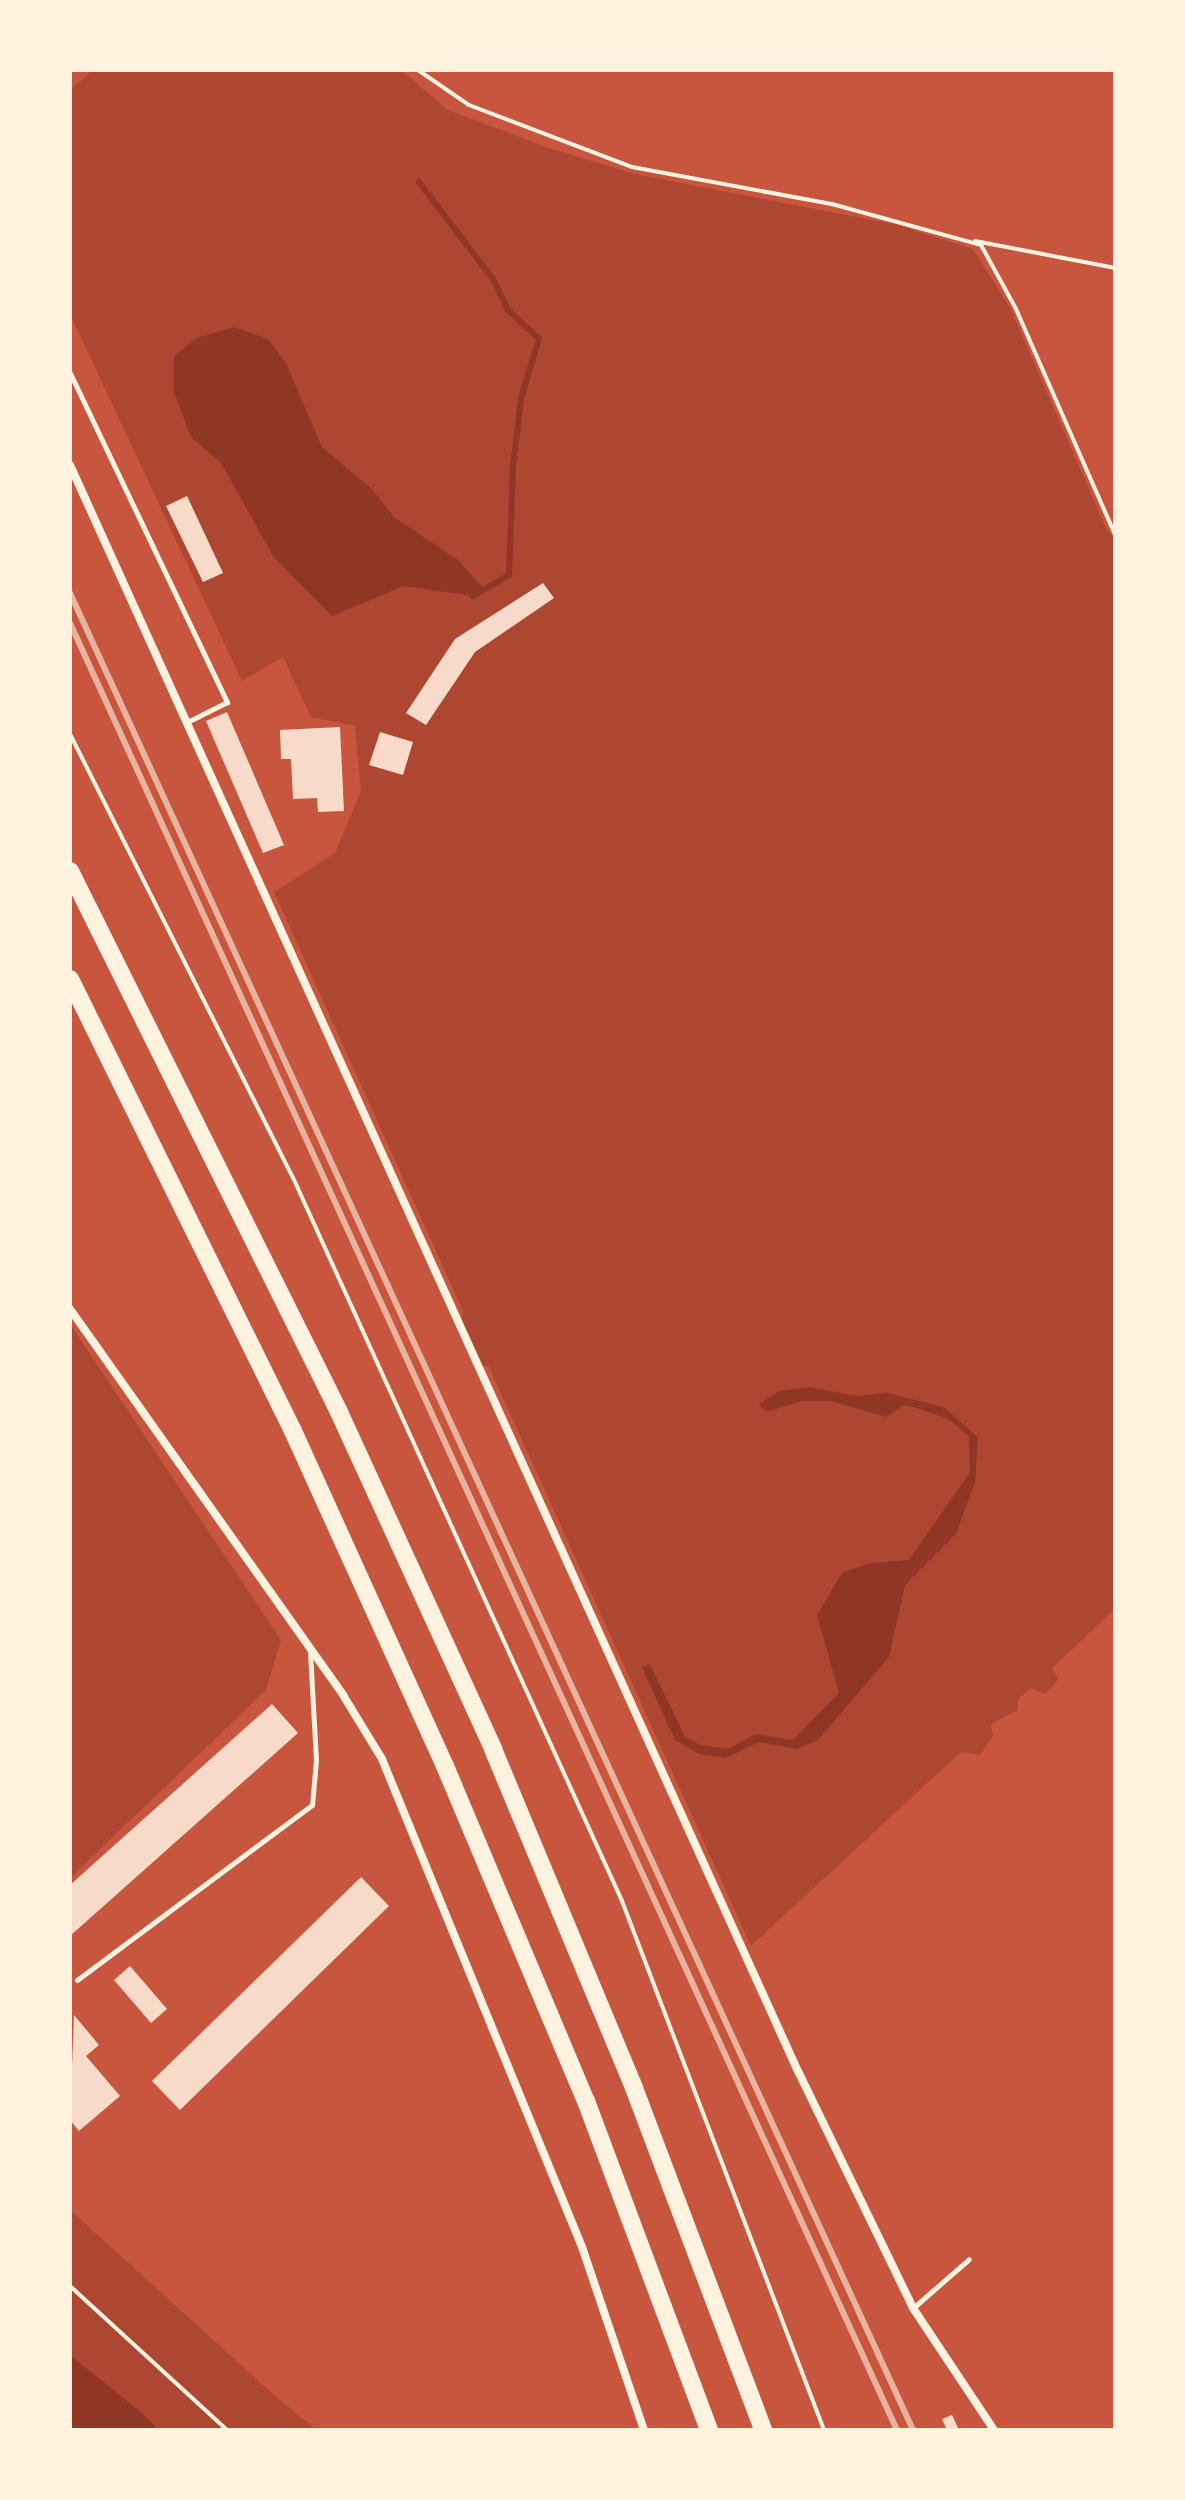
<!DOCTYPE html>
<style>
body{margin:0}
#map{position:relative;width:1185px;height:2500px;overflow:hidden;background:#c8553d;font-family:"Golos Text",sans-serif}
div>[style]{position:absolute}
.green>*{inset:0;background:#ae4732}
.water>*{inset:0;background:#8f3625}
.stream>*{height:6px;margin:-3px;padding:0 3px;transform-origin:3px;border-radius:3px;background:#8f3625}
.building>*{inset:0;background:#f7dbc8}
.path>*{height:4px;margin:-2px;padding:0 2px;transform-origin:2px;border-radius:2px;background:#fff3e0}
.service>*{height:5px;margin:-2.5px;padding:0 2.5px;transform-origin:2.5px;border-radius:2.5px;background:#fff3e0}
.minor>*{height:8px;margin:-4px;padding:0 4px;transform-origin:4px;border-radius:4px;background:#fff3e0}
.motorway>*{height:18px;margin:-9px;padding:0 9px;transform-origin:9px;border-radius:9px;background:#fff3e0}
.rail>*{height:6px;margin:-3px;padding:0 3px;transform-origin:3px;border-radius:3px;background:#e9b49f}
span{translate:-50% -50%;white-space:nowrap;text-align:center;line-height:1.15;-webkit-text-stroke:6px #fff3e0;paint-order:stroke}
.frame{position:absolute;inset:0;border:72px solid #fff3e0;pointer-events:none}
</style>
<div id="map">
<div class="green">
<i style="clip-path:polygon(93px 70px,401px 70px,448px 110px,549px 148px,635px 174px,898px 225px,973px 249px,1010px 308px,1107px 530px,1115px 538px,1115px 1609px,1052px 1668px,1058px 1678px,1054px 1686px,1044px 1694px,1031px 1688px,1018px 1699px,1018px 1710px,991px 1724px,993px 1736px,980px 1755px,961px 1752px,751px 1946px,489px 1367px,478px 1364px,461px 1327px,463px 1311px,274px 892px,335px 853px,361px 791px,355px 726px,311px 717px,283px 657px,242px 681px,70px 314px,70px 90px)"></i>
<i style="clip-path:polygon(70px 1324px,281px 1640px,266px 1690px,70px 1878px)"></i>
<i style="clip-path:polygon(70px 2210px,282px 2402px,317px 2430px,159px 2430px,70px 2355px)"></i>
</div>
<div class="water">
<i style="clip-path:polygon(234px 327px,268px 339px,286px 363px,322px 447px,372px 489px,394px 517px,458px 560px,483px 588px,473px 596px,404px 586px,332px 616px,273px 556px,221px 463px,191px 437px,174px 392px,174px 356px,197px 338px)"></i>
<i style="clip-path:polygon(809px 1387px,857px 1396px,888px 1393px,944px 1407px,978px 1438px,975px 1482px,956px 1534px,905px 1585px,889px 1657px,818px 1740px,796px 1749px,759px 1742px,726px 1758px,699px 1754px,675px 1740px,642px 1667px,650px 1664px,685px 1737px,701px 1745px,728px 1749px,755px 1734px,793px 1740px,839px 1693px,817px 1615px,842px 1573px,870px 1563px,909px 1560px,970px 1472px,969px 1436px,948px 1419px,921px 1409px,904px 1405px,886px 1417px,831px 1401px,802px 1401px,766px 1412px,759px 1404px,779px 1391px)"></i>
<i style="clip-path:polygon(70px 2355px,143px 2414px,159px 2430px,70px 2430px)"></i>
</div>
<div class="stream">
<i style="left:419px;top:182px;width:122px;rotate:52.7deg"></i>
<i style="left:493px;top:279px;width:34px;rotate:64deg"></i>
<i style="left:508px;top:310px;width:42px;rotate:43.1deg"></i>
<i style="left:539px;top:339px;width:62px;rotate:107deg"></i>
<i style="left:521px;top:398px;width:69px;rotate:96.6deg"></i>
<i style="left:513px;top:467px;width:108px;rotate:92.1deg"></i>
<i style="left:509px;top:575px;width:42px;rotate:149.7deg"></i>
</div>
<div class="building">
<i style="clip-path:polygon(187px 496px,223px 573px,203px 582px,166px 506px)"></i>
<i style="clip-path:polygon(543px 583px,554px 598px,475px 652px,426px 725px,406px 713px,455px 639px)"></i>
<i style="clip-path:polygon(227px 712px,284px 845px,263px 853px,206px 721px)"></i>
<i style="clip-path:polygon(340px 727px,344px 811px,318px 812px,317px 798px,293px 799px,291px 759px,281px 759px,280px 730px)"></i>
<i style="clip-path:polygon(380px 732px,413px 742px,403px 775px,369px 765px)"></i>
<i style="clip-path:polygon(272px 1704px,298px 1733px,70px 1936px,70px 1885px)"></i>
<i style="clip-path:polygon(361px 1877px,389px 1906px,180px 2110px,152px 2081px)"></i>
<i style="clip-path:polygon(130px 1966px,167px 2009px,151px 2023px,114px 1980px)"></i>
<i style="clip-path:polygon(74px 2015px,99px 2045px,86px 2056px,120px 2096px,79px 2131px,70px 2120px)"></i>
<i style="clip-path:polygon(952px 2415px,959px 2430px,947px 2430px,942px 2419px)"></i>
</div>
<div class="path">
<i style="left:418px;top:70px;width:62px;rotate:34.5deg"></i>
<i style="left:469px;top:105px;width:174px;rotate:20.8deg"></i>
<i style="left:632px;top:167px;width:203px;rotate:10.5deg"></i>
<i style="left:832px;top:204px;width:155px;rotate:15.4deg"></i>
<i style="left:981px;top:245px;width:73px;rotate:61.3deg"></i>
<i style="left:1016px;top:309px;width:247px;rotate:66.3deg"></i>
<i style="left:975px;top:241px;width:143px;rotate:10.9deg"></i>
<i style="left:70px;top:734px;width:501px;rotate:63.33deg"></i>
<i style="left:295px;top:1182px;width:790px;rotate:65.54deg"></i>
<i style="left:622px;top:1901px;width:566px;rotate:69.1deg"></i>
<i style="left:70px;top:2286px;width:213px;rotate:42.5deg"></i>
</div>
<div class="service">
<i style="left:70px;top:373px;width:365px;rotate:64.5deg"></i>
<i style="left:227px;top:702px;width:45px;rotate:153.4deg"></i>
<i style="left:77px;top:1980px;width:293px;rotate:-36.7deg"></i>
<i style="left:312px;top:1805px;width:45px;rotate:-84.9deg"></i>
<i style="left:316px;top:1760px;width:109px;rotate:-93.2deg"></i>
<i style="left:913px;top:2308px;width:74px;rotate:-41.2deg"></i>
</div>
<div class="minor">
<i style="left:70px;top:465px;width:1763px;rotate:65.62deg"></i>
<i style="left:798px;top:2071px;width:263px;rotate:64.1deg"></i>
<i style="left:913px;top:2308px;width:146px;rotate:56.4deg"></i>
<i style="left:70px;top:1309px;width:473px;rotate:54.7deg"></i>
<i style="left:343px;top:1695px;width:75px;rotate:58.6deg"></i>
<i style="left:382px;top:1759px;width:527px;rotate:67.71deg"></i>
<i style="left:582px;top:2247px;width:193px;rotate:71.3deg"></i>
</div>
<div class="motorway">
<i style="left:70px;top:871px;width:604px;rotate:63.56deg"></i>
<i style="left:339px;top:1412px;width:371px;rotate:65.4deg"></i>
<i style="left:493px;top:1749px;width:367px;rotate:67.4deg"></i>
<i style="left:634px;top:2088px;width:366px;rotate:69.3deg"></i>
<i style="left:70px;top:979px;width:504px;rotate:63.74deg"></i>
<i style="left:293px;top:1431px;width:368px;rotate:65.6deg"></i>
<i style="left:445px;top:1766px;width:363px;rotate:67.2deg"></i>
<i style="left:586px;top:2101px;width:351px;rotate:69.5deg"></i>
</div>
<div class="rail">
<i style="left:70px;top:593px;width:2021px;rotate:65.35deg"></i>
<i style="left:70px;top:623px;width:1987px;rotate:65.41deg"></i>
</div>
<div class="frame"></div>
</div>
